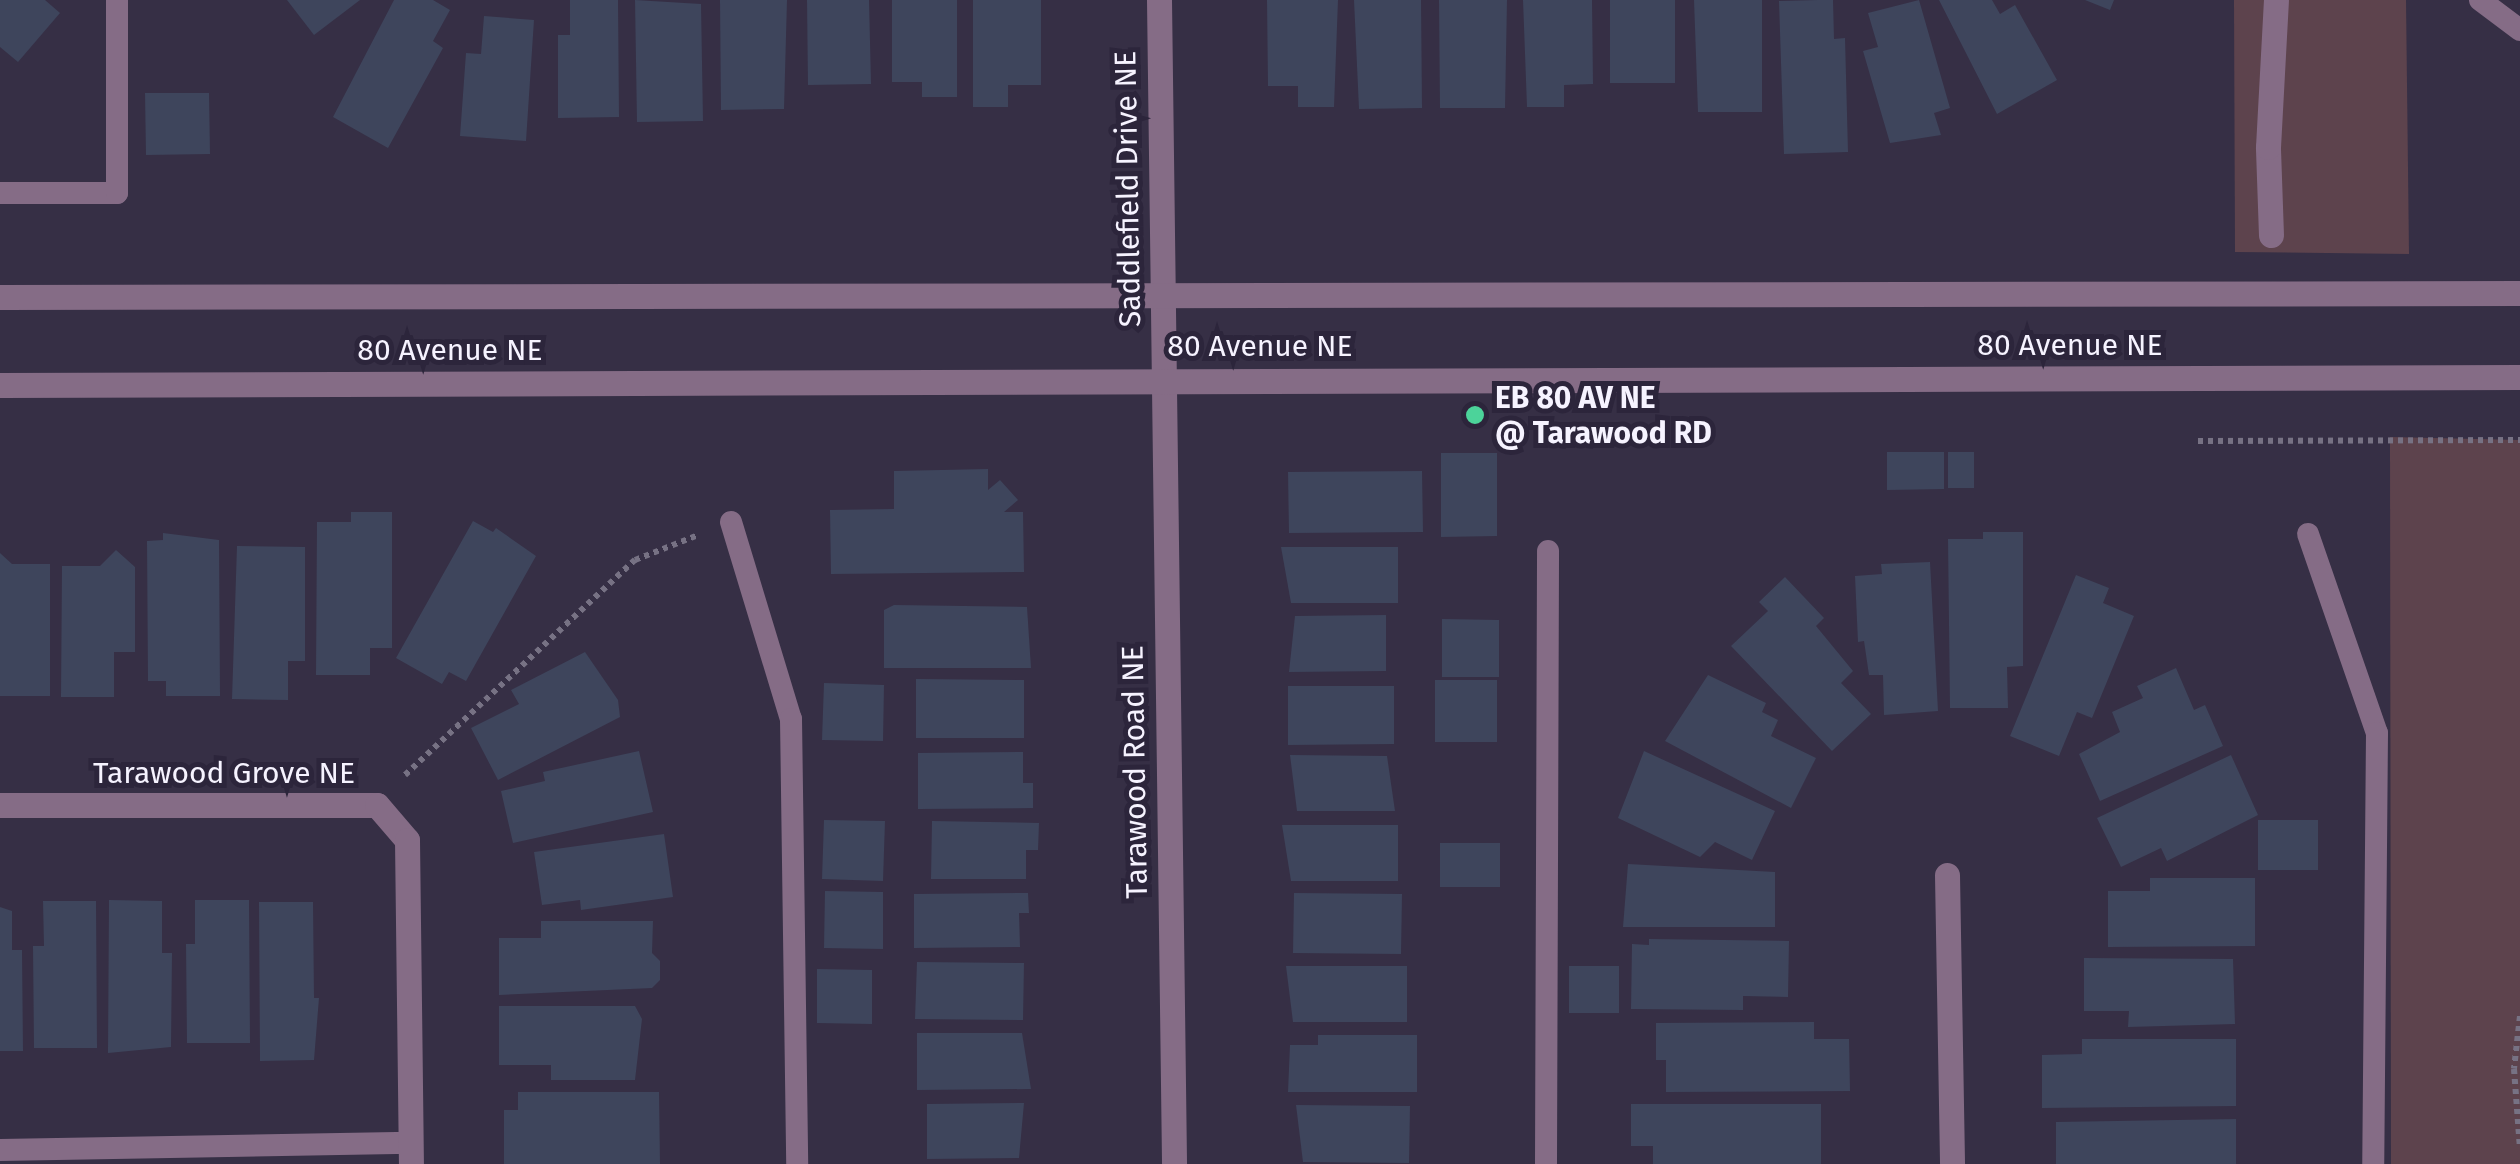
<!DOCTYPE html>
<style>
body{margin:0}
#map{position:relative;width:2520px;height:1164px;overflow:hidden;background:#362f45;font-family:"Fira Sans",sans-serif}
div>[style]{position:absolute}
.green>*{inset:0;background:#5d434d}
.building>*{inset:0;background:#3e455c}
.path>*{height:6px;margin-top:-3px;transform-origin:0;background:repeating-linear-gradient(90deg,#777284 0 5px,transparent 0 10px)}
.service>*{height:22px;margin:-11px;padding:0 11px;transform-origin:11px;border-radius:11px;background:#856c86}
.pedestrian>*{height:25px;margin:-12.5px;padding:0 12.5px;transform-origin:12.5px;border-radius:12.5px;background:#856c86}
.minor>*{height:25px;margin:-12.5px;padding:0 12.5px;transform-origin:12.5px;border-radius:12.5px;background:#856c86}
.tertiary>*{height:25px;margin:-12.5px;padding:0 12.5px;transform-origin:12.5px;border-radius:12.5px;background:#856c86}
.dots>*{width:28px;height:28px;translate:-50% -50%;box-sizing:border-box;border:5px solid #2c253b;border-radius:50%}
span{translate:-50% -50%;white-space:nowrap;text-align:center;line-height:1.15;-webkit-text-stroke:10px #2c253b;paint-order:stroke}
.street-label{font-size:30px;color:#f6f3ff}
.poi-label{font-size:30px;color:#f6f3ff;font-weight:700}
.left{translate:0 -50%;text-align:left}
</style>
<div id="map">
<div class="green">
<i style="clip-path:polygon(2234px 0,2406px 0,2409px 254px,2235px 252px)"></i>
<i style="clip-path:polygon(2390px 437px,2520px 440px,2520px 1164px,2391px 1164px)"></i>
</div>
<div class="building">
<i style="clip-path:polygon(0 0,45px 0,60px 13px,18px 62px,0 47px)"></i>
<i style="clip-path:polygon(287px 0,360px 0,314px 35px)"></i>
<i style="clip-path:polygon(394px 0,433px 0,450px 10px,433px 41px,443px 48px,388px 148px,333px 117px)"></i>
<i style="clip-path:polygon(570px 0,618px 0,619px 117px,558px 118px,558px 35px,570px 35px)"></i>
<i style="clip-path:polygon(635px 0,701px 4px,703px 121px,637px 122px)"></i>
<i style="clip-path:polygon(720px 0,787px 0,784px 109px,721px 110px)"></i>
<i style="clip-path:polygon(807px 0,869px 0,871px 84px,808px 85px)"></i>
<i style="clip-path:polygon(892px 0,957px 0,957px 97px,922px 97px,922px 82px,892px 82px)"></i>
<i style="clip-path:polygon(973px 0,1041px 0,1041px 85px,1008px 85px,1008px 107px,973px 107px)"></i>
<i style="clip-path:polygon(1267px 0,1338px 0,1334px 107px,1298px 107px,1298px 86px,1268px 86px)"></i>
<i style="clip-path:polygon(1354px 0,1421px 0,1422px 108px,1359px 109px)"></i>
<i style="clip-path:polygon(1439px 0,1507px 0,1505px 108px,1440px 108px)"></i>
<i style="clip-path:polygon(1523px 0,1592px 0,1593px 84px,1564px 85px,1564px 107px,1527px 107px)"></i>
<i style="clip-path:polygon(1610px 0,1675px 0,1675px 83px,1610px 83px)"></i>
<i style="clip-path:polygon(1694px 0,1762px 0,1762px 112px,1698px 112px)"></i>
<i style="clip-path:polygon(1818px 0,1833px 0,1834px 39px,1845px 38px,1848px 152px,1784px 154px,1779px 1px)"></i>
<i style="clip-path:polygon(1919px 0,1950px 108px,1934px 113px,1941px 135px,1890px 143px,1863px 51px,1878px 47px,1868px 13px)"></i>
<i style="clip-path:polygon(1939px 0,1992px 0,2000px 14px,2015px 5px,2057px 80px,1997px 114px)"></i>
<i style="clip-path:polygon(2085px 0,2114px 0,2110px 10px)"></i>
<i style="clip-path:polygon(484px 16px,534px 20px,526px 141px,460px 136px,466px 53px,481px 54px)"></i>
<i style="clip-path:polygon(145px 93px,209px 93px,210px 154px,146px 155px)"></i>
<i style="clip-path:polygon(1887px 452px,1944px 452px,1944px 489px,1887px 490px)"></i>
<i style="clip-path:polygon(1948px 452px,1974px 452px,1974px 488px,1948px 488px)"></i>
<i style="clip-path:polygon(1441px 453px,1497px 453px,1497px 536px,1441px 537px)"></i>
<i style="clip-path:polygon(988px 469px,988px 490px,1000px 480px,1018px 500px,1004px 512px,1023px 512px,1024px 572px,831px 574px,830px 510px,894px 509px,894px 471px)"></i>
<i style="clip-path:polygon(1422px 471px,1423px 532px,1289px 533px,1288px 472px)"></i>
<i style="clip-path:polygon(351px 512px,392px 512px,392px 648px,370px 648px,370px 675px,316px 675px,317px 522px,351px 522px)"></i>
<i style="clip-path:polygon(473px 521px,493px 532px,496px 528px,536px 556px,466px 681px,449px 672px,442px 684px,396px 658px)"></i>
<i style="clip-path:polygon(1983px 532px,2023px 532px,2023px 666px,2007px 667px,2008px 708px,1950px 708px,1948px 539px,1983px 539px)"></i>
<i style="clip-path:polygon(163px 533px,219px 540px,220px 696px,166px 696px,166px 681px,148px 681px,147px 541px,163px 540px)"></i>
<i style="clip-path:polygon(237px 546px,305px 547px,305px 661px,288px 661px,288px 700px,232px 699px)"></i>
<i style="clip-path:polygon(1281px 547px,1398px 547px,1398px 603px,1291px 603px)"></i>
<i style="clip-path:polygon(116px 550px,135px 567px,135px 652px,114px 652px,114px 697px,61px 697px,62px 566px,100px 566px)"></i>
<i style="clip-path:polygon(0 553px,12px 564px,50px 564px,50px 696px,0 696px)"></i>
<i style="clip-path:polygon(1930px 562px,1938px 711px,1884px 715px,1883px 675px,1869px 675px,1864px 641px,1858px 642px,1855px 576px,1882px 574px,1881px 564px)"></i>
<i style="clip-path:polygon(2076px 575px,2109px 588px,2103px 603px,2134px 616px,2092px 718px,2077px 712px,2059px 756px,2010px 736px)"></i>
<i style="clip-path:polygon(1785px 577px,1824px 618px,1816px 626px,1853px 671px,1841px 683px,1871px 714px,1832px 751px,1731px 646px,1768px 611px,1759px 602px)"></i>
<i style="clip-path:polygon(894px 605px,1027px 607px,1031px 668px,884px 668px,884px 610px)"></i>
<i style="clip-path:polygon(1386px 615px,1386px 671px,1289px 672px,1295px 616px)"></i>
<i style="clip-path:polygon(1442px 619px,1499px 620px,1499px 677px,1442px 677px)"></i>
<i style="clip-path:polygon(585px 652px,618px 700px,620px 717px,498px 780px,471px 728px,519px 704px,511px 690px)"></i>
<i style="clip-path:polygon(2176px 668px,2194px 710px,2205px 705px,2223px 746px,2100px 801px,2079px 754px,2120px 732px,2112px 712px,2143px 698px,2137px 686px)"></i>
<i style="clip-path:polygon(1708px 675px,1766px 703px,1762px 712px,1778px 720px,1771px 736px,1816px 758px,1791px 808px,1665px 741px)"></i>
<i style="clip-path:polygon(916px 679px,1024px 680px,1024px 738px,916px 738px)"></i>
<i style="clip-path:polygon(1435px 680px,1497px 680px,1497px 742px,1435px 742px)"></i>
<i style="clip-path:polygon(824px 683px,884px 685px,883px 741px,822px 740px)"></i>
<i style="clip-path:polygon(1288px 686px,1394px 686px,1394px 744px,1288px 745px)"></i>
<i style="clip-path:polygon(639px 751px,653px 812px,513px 843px,501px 791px,545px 781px,543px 772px)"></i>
<i style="clip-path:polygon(1644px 751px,1775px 811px,1752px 860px,1715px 842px,1700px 857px,1618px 818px)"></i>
<i style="clip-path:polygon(1023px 752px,1023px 783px,1033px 783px,1033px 808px,918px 809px,918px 753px)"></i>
<i style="clip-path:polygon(1290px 755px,1387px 756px,1395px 811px,1297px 811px)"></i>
<i style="clip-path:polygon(2231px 755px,2258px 815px,2167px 861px,2161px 848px,2121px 867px,2097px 818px)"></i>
<i style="clip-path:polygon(824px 820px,885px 821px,883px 881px,822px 879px)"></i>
<i style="clip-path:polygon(2258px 820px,2318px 820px,2318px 870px,2258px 870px)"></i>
<i style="clip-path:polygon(932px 821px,1039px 823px,1038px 850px,1026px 850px,1026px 879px,931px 879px)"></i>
<i style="clip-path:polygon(1282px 825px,1398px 825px,1398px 881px,1291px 881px)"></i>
<i style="clip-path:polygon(664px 834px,673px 897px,581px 910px,580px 900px,542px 905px,534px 852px)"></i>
<i style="clip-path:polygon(1440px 843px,1500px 843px,1500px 887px,1440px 887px)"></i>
<i style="clip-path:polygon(1628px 864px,1775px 872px,1775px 927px,1623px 927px)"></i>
<i style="clip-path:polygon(2150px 878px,2255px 878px,2255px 946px,2108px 947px,2108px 891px,2150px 891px)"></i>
<i style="clip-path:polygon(825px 891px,883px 892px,883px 949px,824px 948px)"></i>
<i style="clip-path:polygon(1028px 893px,1029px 913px,1019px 913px,1020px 947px,914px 948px,914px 894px)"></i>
<i style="clip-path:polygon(1294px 893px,1402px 894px,1401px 954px,1293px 953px)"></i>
<i style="clip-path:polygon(109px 900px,162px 901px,162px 953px,172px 953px,171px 1047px,108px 1053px)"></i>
<i style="clip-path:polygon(195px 900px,249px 900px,250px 1043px,187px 1043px,186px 944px,195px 944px)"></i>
<i style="clip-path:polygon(43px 901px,96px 901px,97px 1048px,34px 1048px,33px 946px,44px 946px)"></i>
<i style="clip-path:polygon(259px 902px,313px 902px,314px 998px,319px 998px,314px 1060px,260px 1061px)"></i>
<i style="clip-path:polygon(0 907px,12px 911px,12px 950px,22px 950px,23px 1051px,0 1051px)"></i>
<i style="clip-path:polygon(541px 921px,653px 921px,652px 953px,660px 961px,660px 980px,652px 988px,499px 995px,499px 938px,541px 938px)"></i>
<i style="clip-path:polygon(1649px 939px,1789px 941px,1788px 997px,1743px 996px,1743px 1010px,1631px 1009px,1632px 944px,1649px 945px)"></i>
<i style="clip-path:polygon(2084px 958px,2233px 959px,2235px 1024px,2128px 1027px,2129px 1011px,2084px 1011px)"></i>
<i style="clip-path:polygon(917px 962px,1024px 963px,1023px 1020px,915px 1019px)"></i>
<i style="clip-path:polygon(1286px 966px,1407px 966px,1407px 1022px,1293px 1022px)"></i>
<i style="clip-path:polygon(1569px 966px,1619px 966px,1619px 1013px,1569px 1013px)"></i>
<i style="clip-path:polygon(817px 969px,872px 970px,872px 1024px,817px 1023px)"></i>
<i style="clip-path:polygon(499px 1006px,635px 1006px,642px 1019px,635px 1080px,551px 1080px,551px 1065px,499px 1065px)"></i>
<i style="clip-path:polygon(1814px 1022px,1814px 1039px,1849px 1039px,1850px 1091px,1666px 1092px,1666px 1060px,1656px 1060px,1656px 1023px)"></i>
<i style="clip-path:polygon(917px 1033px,1022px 1033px,1031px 1089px,917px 1090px)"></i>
<i style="clip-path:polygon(1318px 1035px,1417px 1035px,1417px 1092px,1288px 1092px,1290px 1045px,1318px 1045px)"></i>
<i style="clip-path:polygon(2082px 1039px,2236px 1039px,2236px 1106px,2042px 1108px,2042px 1055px,2082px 1054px)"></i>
<i style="clip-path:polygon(518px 1092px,659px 1092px,660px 1164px,504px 1164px,504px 1110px,518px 1110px)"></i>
<i style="clip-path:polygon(1024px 1103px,1019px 1158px,927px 1159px,927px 1104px)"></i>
<i style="clip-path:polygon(1631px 1104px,1821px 1104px,1821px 1164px,1653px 1164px,1653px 1146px,1631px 1146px)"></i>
<i style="clip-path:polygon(1296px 1105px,1410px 1106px,1409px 1163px,1303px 1162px)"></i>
<i style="clip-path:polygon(2236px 1119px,2236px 1164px,2056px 1164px,2056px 1122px)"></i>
</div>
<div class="path">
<i style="left:2198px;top:441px;width:322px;rotate:-0.2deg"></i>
<i style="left:405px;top:775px;width:315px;rotate:-43.1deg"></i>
<i style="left:635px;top:560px;width:68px;rotate:-21.6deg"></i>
<i style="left:2520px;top:1016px;width:53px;rotate:96.5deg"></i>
<i style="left:2514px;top:1069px;width:79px;rotate:85.7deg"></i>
</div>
<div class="service">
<i style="left:2480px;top:0;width:50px;rotate:36.9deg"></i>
<i style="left:0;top:193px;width:117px"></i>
<i style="left:117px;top:193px;width:193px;rotate:-90deg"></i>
<i style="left:731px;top:522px;width:206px;rotate:73.1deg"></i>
<i style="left:791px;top:719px;width:445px;rotate:89.2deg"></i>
<i style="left:2308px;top:534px;width:211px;rotate:70.9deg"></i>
<i style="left:2377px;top:733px;width:431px;rotate:90.5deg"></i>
<i style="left:0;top:1150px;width:411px;rotate:-1deg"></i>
<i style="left:1546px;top:1164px;width:613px;rotate:-89.81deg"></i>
</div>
<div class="pedestrian">
<i style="left:2271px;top:235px;width:88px;rotate:-92deg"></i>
<i style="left:2268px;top:147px;width:147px;rotate:-86.9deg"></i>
</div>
<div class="minor">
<i style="left:1159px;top:0;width:1164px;rotate:89.26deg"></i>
<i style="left:0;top:805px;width:377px"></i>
<i style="left:377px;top:805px;width:46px;rotate:49.4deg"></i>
<i style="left:407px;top:840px;width:324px;rotate:89.3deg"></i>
<i style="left:1947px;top:875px;width:289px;rotate:89deg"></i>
</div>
<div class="tertiary">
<i style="left:0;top:297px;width:2520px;rotate:-0.09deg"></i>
<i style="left:0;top:385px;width:2520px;rotate:-0.18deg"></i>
</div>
<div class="dots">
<i style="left:1475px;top:415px;background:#4cd39a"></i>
</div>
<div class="street-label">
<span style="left:1128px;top:189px;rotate:-91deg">Saddlefield Drive NE</span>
<span style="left:2070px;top:345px">80 Avenue NE</span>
<span style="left:1260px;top:346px">80 Avenue NE</span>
<span style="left:450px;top:350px">80 Avenue NE</span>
<span style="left:1135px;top:772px;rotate:-91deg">Tarawood Road NE</span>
<span style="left:224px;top:773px">Tarawood Grove NE</span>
</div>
<div class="poi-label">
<span class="left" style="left:1495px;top:415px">EB 80 AV NE<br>@ Tarawood RD</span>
</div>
</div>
